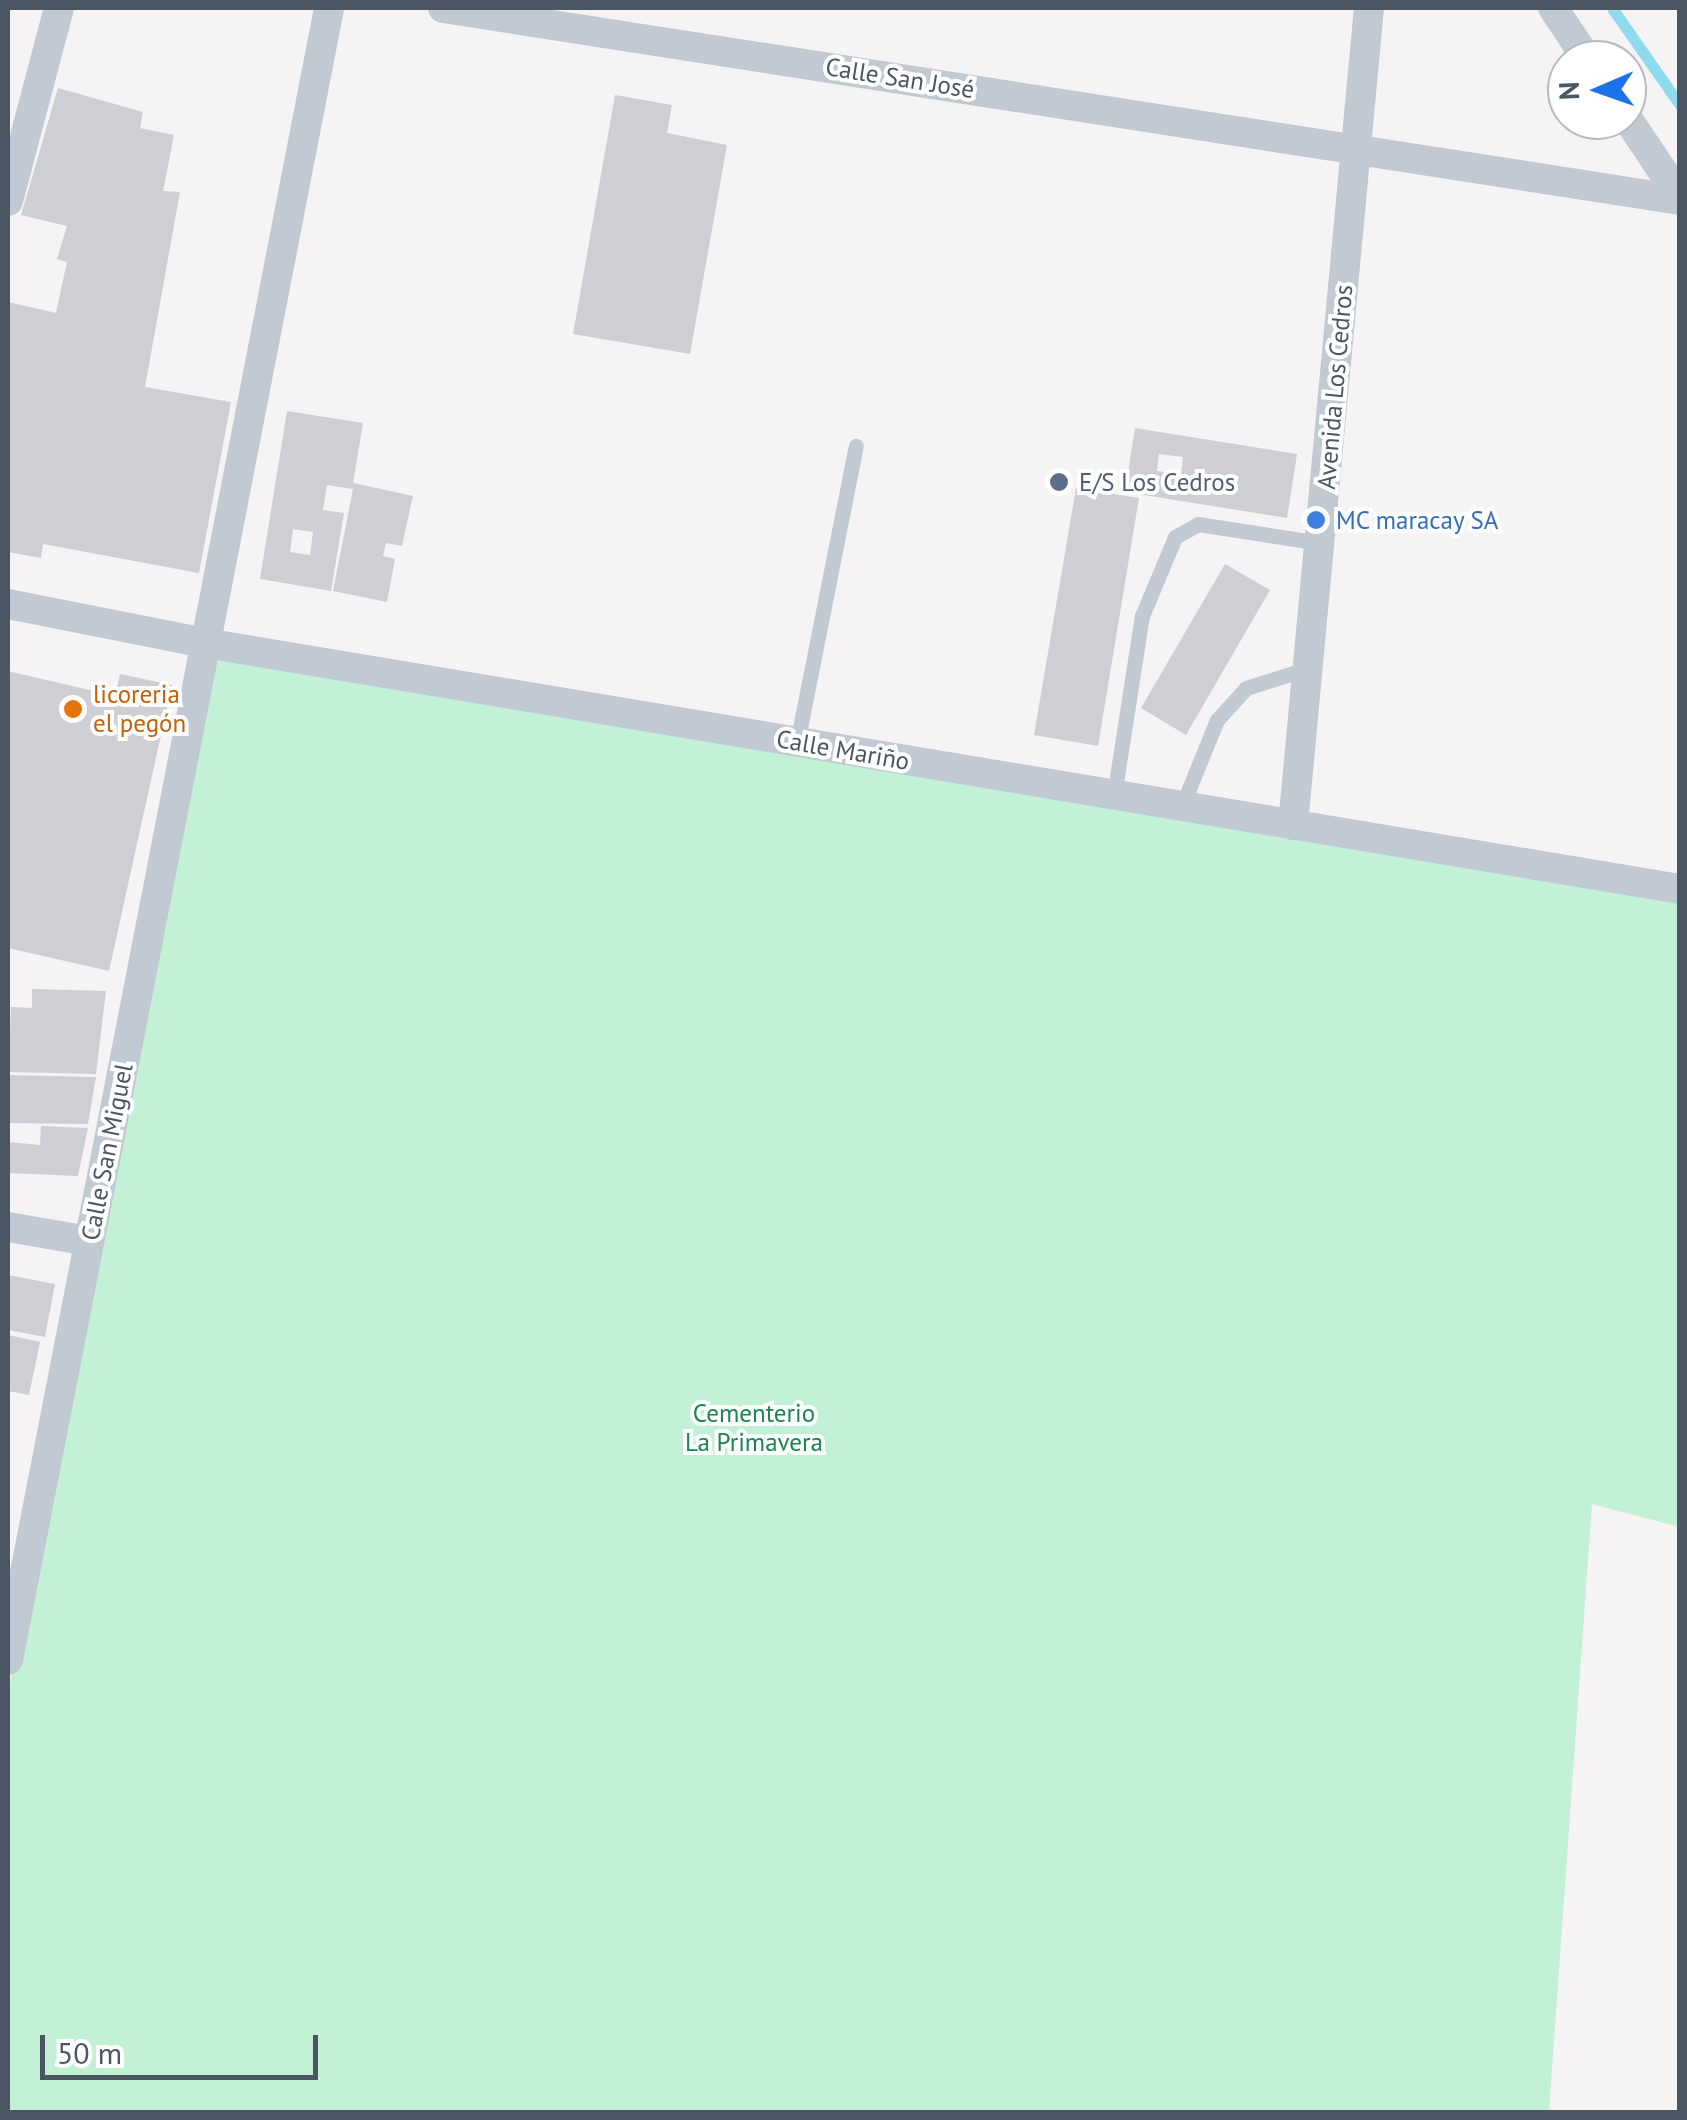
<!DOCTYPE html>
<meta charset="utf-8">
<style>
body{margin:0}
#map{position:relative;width:1687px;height:2120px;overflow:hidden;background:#f5f3f3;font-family:"PT Sans",sans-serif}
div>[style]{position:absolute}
.green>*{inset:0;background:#c3f1d5}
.stream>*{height:11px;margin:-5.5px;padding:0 5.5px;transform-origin:5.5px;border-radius:5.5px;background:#90daee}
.building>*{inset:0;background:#cdcfd5}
.service>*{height:15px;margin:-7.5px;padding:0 7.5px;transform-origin:7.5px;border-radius:7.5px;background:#c1cad2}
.minor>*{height:30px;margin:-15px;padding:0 15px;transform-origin:15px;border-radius:15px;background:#c1cad2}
.dots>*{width:28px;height:28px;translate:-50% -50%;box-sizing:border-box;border:5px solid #fff;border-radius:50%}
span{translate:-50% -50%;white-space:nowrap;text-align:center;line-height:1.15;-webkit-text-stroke:8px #fff;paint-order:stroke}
.street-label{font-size:25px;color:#4a5661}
.service-label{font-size:25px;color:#4e5e75}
.left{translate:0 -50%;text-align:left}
.shop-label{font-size:25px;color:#366cbe}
.food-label{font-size:25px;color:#c56008}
.park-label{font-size:25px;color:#17864f}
.frame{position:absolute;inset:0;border:10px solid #4a5661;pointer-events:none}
.north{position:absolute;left:1547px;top:40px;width:100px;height:100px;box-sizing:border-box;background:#fff;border:2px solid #b7bbc0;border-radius:50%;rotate:268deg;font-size:28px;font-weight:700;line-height:40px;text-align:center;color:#4a5661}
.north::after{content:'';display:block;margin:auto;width:35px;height:45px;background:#1a73e8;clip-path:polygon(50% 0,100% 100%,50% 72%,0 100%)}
.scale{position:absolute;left:40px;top:2035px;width:278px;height:45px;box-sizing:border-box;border:5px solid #4a5661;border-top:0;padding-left:12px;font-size:30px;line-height:35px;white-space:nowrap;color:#4a5661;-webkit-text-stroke:8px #fff;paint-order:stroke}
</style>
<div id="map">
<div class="green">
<i style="clip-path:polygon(205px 643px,1679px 889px,1679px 1527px,1592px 1504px,1549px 2112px,8px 2112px,8px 1693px)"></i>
</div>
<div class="stream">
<i style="left:1612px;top:8px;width:118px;rotate:55deg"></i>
</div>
<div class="building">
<i style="clip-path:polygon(58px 88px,143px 112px,140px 128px,174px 135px,163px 191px,180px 192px,145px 387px,231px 402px,199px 573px,43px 544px,41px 558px,8px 552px,8px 302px,56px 313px,67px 262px,57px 259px,67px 226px,21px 215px)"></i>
<i style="clip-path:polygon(615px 95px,672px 105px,667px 133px,727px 145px,690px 354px,573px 334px)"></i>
<i style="clip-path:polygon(evenodd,287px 411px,363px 423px,353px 483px,413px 496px,402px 546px,386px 543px,383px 556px,395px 559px,387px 602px,333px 591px,353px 489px,327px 485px,323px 510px,344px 513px,331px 591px,260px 579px,287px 411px,293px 529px,313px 532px,310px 555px,290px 552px,293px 529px)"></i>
<i style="clip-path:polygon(evenodd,1135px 428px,1297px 454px,1287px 518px,1125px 492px,1135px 428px,1159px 454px,1183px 457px,1181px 474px,1157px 471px,1159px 454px)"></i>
<i style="clip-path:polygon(1076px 488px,1139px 498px,1098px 746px,1034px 735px)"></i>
<i style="clip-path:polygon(1225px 564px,1270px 590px,1186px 735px,1141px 708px)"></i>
<i style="clip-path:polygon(8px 671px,115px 696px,120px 674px,172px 685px,109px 971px,8px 948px)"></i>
<i style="clip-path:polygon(32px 989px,106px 991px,96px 1074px,8px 1072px,11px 1007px,32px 1008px)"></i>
<i style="clip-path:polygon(8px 1075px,96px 1077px,88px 1124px,8px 1123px)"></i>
<i style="clip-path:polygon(41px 1126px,88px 1128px,78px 1176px,8px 1173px,8px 1142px,40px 1145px)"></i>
<i style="clip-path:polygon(8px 1275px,55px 1284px,45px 1337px,8px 1330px)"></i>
<i style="clip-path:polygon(8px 1335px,40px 1342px,29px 1395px,8px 1391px)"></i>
</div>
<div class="service">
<i style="left:797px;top:743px;width:303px;rotate:-78.8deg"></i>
<i style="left:1114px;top:796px;width:182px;rotate:-81.2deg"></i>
<i style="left:1142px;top:616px;width:86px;rotate:-67.3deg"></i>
<i style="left:1175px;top:537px;width:26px;rotate:-29deg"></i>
<i style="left:1198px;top:524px;width:124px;rotate:8.8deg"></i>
<i style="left:1182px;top:806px;width:93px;rotate:-67.9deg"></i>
<i style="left:1217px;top:720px;width:43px;rotate:-47.8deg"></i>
<i style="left:1246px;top:688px;width:63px;rotate:-17.6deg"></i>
</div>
<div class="minor">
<i style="left:443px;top:8px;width:1252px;rotate:8.82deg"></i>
<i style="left:1553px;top:8px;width:63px;rotate:56.1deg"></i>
<i style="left:1627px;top:118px;width:95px;rotate:56.1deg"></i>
<i style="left:8px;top:201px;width:200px;rotate:-75.2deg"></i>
<i style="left:8px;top:604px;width:201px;rotate:11.2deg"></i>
<i style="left:205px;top:643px;width:1495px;rotate:9.47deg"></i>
<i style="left:1293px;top:825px;width:821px;rotate:-84.69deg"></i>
<i style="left:8px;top:1227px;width:82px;rotate:9.8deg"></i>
<i style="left:8px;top:1660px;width:1683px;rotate:-79deg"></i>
</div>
<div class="dots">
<i style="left:1059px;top:482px;background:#5c6f8a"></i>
<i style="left:1316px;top:520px;background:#3f7fe0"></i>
<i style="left:73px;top:709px;background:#e8710a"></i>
</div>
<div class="street-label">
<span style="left:900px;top:78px;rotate:9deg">Calle San José</span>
<span style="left:1335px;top:387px;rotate:-85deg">Avenida Los Cedros</span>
<span style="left:843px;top:750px;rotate:10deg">Calle Mariño</span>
<span style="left:107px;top:1152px;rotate:-79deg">Calle San Miguel</span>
</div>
<div class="service-label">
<span class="left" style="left:1079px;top:482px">E/S Los Cedros</span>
</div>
<div class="shop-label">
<span class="left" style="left:1336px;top:520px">MC maracay SA</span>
</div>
<div class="food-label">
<span class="left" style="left:93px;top:709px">licoreria<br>el pegón</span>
</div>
<div class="park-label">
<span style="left:754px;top:1428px">Cementerio<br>La Primavera</span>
</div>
<div class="frame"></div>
<div class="north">N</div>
<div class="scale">50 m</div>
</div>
